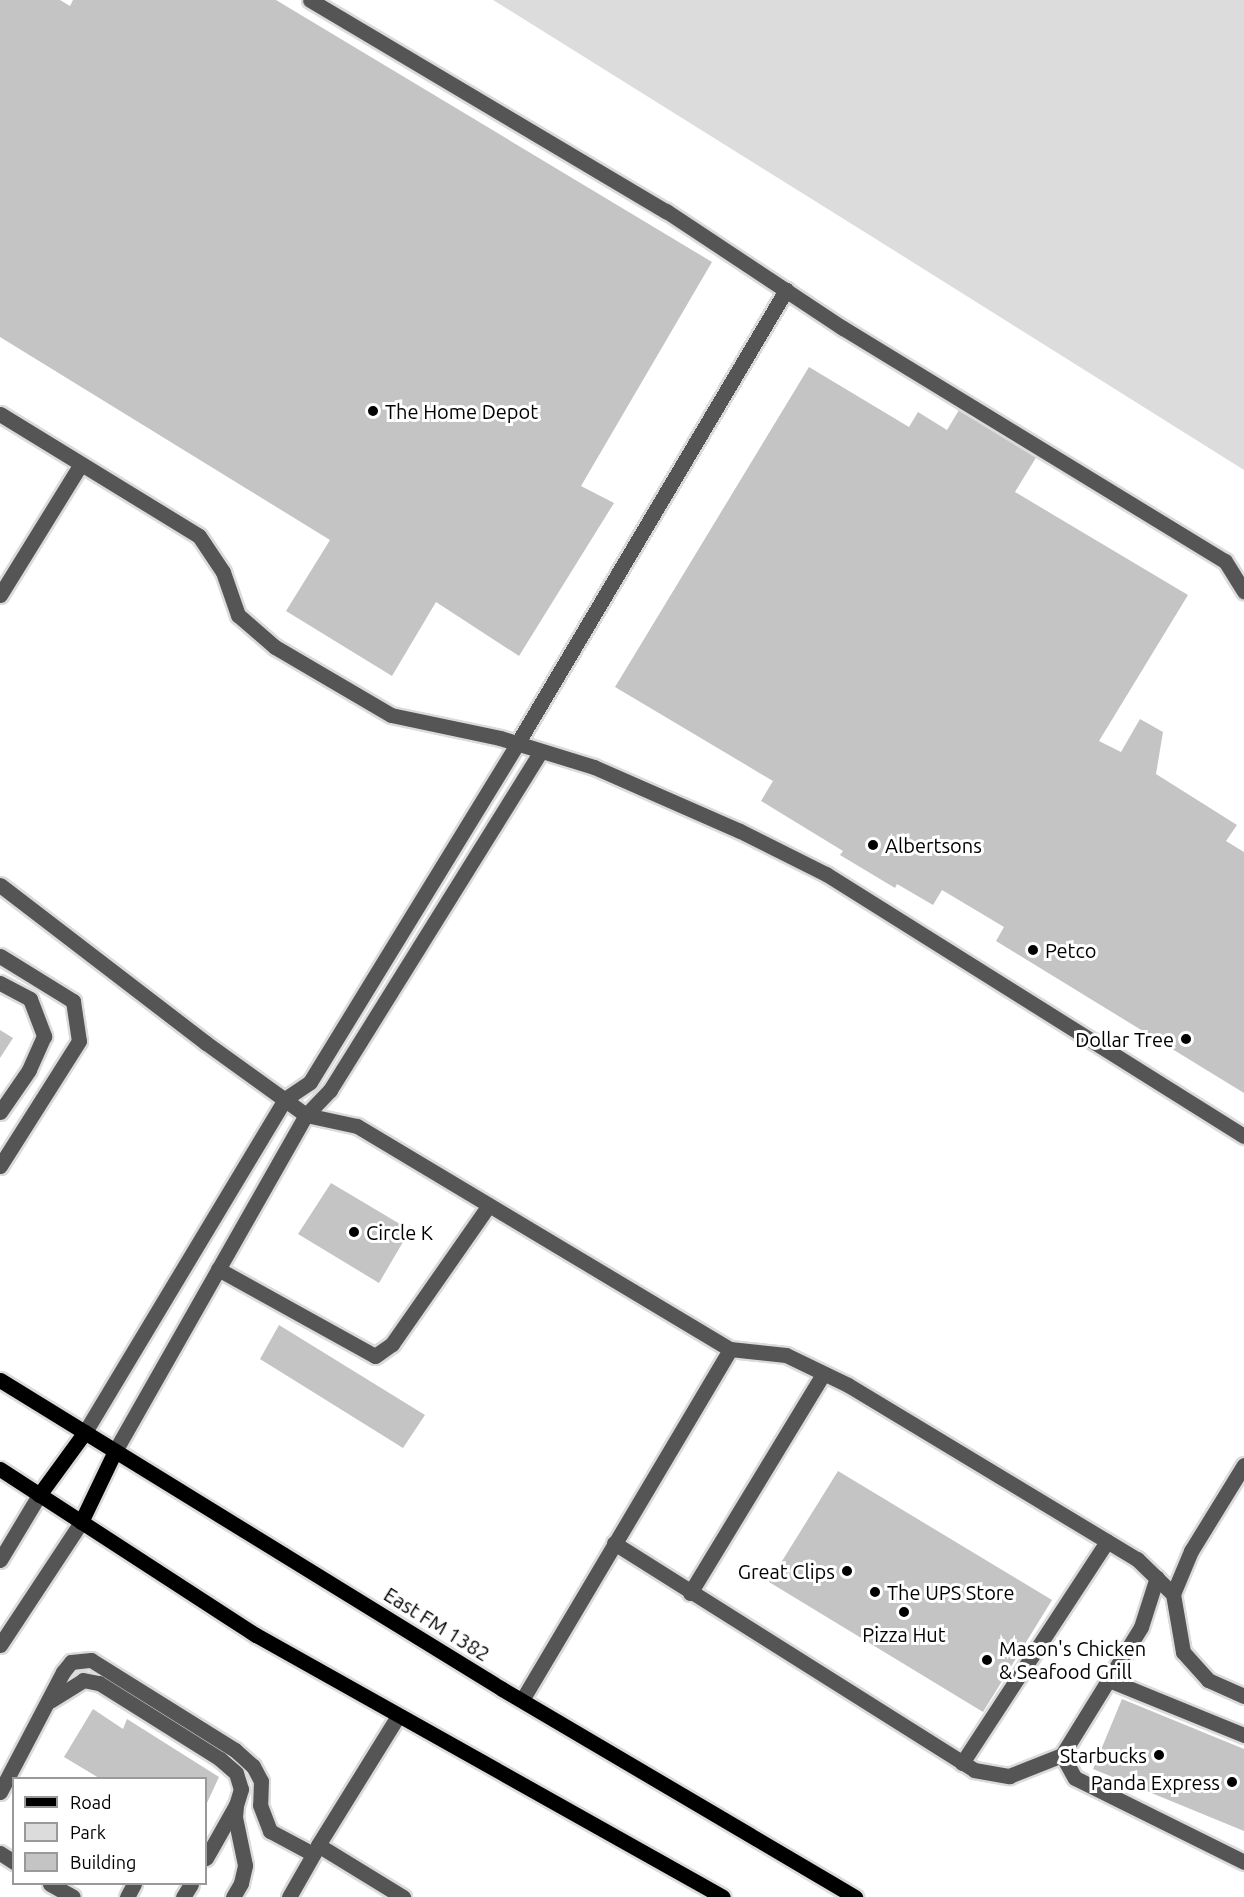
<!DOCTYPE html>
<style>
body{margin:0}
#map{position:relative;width:1244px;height:1897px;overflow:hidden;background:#fff;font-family:Ubuntu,sans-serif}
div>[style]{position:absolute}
.green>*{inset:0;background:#dcdcdc}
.building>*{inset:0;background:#c4c4c4}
.roads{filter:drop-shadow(2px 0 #dbdbdb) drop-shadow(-2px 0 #dbdbdb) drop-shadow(0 2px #dbdbdb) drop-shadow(0 -2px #dbdbdb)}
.minor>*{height:15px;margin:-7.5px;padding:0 7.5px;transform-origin:7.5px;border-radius:7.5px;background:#555}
.major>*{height:15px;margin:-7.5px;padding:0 7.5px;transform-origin:7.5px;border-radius:7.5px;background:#000}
.dots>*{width:16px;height:16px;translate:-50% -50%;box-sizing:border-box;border:3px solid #fff;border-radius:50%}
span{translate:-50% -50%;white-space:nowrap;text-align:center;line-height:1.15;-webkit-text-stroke:6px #fff;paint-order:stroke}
.poi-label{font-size:20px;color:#000}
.left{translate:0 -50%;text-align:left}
.right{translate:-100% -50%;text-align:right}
.street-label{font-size:20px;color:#000}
.legend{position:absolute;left:12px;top:1777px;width:195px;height:108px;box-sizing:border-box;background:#fff;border:2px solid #999;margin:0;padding:8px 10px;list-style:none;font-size:18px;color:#000}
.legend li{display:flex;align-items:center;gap:12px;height:30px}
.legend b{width:30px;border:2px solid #999}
</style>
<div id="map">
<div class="green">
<i style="clip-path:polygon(493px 0,1244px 0,1244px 470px,871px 236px)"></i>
</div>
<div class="building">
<i style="clip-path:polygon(0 0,60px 0,70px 6px,73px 0,276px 0,712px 262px,581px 486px,614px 503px,519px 656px,436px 602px,392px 676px,286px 611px,330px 540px,0 337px)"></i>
<i style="clip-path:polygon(809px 367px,909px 427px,918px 412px,947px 430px,959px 410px,1037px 456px,1015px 492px,1188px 595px,1099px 741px,1121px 752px,1140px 719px,1163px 732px,1156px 774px,1237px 825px,1226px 841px,1244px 852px,1244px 1093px,996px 941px,1004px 927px,942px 890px,933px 905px,897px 884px,895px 888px,840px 855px,843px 851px,761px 801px,773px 781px,615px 687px)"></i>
<i style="clip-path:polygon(0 1030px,13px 1038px,0 1058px)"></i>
<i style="clip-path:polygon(331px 1183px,410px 1230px,379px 1283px,298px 1234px)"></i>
<i style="clip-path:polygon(279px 1325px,425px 1415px,403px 1448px,260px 1359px)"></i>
<i style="clip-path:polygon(838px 1471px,1052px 1600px,983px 1712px,769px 1582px)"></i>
<i style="clip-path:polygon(1122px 1699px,1244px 1749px,1244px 1831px,1093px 1769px)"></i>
<i style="clip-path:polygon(93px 1709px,123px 1729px,127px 1719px,219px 1777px,206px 1805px,206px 1778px,99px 1778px,64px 1757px)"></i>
</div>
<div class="roads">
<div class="minor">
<i style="left:310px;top:0;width:414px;rotate:30.7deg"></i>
<i style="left:666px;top:211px;width:212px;rotate:33.5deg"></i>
<i style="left:843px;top:328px;width:447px;rotate:31.4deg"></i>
<i style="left:1225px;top:561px;width:36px;rotate:58deg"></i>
<i style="left:0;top:414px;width:233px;rotate:31.5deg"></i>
<i style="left:199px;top:536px;width:43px;rotate:56.3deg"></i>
<i style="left:223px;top:572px;width:46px;rotate:70.8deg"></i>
<i style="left:238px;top:615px;width:49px;rotate:40.9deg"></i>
<i style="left:275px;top:647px;width:134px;rotate:30.4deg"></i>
<i style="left:391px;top:715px;width:111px;rotate:11.9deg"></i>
<i style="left:500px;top:738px;width:98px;rotate:17.1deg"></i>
<i style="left:594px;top:767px;width:159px;rotate:23.7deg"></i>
<i style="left:740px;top:831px;width:96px;rotate:26.6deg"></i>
<i style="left:826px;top:874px;width:493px;rotate:32.1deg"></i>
<i style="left:0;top:595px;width:154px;rotate:-58.3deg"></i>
<i style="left:0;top:885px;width:260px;rotate:37.5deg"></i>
<i style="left:206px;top:1043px;width:123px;rotate:35.8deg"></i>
<i style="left:306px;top:1115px;width:52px;rotate:12.2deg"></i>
<i style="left:357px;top:1126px;width:435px;rotate:30.9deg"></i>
<i style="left:730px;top:1349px;width:56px;rotate:6.1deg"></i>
<i style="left:786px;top:1355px;width:69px;rotate:25.8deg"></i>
<i style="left:848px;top:1385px;width:337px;rotate:31.1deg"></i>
<i style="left:1137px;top:1559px;width:50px;rotate:44.2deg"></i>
<i style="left:1173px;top:1594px;width:47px;rotate:-67.3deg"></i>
<i style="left:1191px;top:1551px;width:101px;rotate:-58.4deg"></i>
<i style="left:0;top:956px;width:86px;rotate:31.7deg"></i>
<i style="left:73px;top:1001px;width:40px;rotate:81.5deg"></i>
<i style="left:79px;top:1041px;width:148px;rotate:122.3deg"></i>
<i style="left:0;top:983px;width:34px;rotate:28deg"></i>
<i style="left:30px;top:999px;width:40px;rotate:69deg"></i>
<i style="left:44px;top:1036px;width:37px;rotate:114deg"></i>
<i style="left:29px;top:1070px;width:51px;rotate:124.6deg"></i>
<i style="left:218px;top:1269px;width:179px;rotate:29deg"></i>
<i style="left:375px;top:1356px;width:21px;rotate:-35deg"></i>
<i style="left:392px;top:1344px;width:169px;rotate:-55.1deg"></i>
<i style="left:85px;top:1432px;width:388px;rotate:-59deg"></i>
<i style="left:285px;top:1099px;width:30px;rotate:-34deg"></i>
<i style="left:310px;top:1082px;width:396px;rotate:-58.5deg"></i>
<i style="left:517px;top:744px;width:528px;rotate:-59.35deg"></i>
<i style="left:115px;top:1451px;width:386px;rotate:-60.4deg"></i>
<i style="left:306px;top:1115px;width:35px;rotate:-46deg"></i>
<i style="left:330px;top:1090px;width:399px;rotate:-58.1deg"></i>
<i style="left:614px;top:1543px;width:426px;rotate:32.2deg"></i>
<i style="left:974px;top:1770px;width:36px;rotate:10deg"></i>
<i style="left:1009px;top:1776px;width:57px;rotate:-21.6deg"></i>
<i style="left:1062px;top:1755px;width:150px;rotate:-58.3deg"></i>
<i style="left:1141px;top:1627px;width:52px;rotate:-72.3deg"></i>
<i style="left:0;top:1560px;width:76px;rotate:-59deg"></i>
<i style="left:690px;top:1593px;width:256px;rotate:-58.7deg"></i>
<i style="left:1173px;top:1594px;width:59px;rotate:80.2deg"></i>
<i style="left:1183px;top:1652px;width:38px;rotate:48deg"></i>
<i style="left:1208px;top:1680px;width:39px;rotate:24deg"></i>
<i style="left:0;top:1645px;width:147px;rotate:-56.6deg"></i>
<i style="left:1109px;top:1680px;width:146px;rotate:22.2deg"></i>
<i style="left:522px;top:1700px;width:408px;rotate:-59.3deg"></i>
<i style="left:50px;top:1701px;width:39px;rotate:-32deg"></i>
<i style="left:83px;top:1680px;width:16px;rotate:11deg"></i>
<i style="left:99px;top:1683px;width:143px;rotate:32.1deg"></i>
<i style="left:220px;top:1759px;width:21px;rotate:41deg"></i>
<i style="left:236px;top:1773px;width:17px;rotate:73deg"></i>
<i style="left:241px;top:1789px;width:17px;rotate:107deg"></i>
<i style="left:236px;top:1805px;width:61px;rotate:119.5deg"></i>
<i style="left:398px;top:1716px;width:152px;rotate:121.8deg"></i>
<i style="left:318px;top:1845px;width:100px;rotate:31.5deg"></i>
<i style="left:1062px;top:1755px;width:26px;rotate:61deg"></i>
<i style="left:1075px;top:1778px;width:189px;rotate:26.4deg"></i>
<i style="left:962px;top:1763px;width:265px;rotate:-56.8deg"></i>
<i style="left:0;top:1792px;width:136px;rotate:-62.3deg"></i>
<i style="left:63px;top:1672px;width:13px;rotate:-51deg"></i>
<i style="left:71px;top:1662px;width:20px;rotate:-6deg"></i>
<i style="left:91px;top:1660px;width:170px;rotate:32deg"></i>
<i style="left:235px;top:1750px;width:24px;rotate:42deg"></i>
<i style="left:253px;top:1766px;width:17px;rotate:62deg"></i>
<i style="left:261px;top:1781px;width:24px;rotate:92deg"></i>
<i style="left:260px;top:1805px;width:28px;rotate:69deg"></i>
<i style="left:270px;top:1831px;width:49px;rotate:28.1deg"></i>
<i style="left:0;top:1853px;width:17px;rotate:33deg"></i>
<i style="left:50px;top:1884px;width:26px;rotate:29deg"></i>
<i style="left:127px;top:1897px;width:15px;rotate:-62deg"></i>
<i style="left:183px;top:1897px;width:15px;rotate:-58deg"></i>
<i style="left:233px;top:1897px;width:16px;rotate:-60deg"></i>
<i style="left:241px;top:1883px;width:18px;rotate:-77deg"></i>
<i style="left:245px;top:1865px;width:49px;rotate:-101.8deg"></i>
<i style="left:235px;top:1817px;width:12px;rotate:-85deg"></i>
<i style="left:289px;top:1897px;width:56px;rotate:-60.3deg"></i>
</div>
<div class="major">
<i style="left:0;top:1380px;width:589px;rotate:31.61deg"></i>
<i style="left:502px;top:1689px;width:410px;rotate:30.5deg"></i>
<i style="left:0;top:1469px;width:305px;rotate:33deg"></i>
<i style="left:256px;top:1635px;width:535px;rotate:29.29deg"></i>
<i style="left:39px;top:1495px;width:78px;rotate:-53.9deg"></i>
<i style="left:81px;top:1522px;width:79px;rotate:-64.4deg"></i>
</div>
</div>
<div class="dots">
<i style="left:373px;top:411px;background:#000"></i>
<i style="left:873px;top:845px;background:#000"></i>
<i style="left:1033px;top:950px;background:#000"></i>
<i style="left:1186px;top:1039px;background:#000"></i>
<i style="left:354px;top:1232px;background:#000"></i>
<i style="left:847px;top:1571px;background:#000"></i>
<i style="left:875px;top:1592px;background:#000"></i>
<i style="left:904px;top:1612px;background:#000"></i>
<i style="left:987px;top:1660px;background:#000"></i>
<i style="left:1159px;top:1755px;background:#000"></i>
<i style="left:1232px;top:1782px;background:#000"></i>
</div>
<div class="poi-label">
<span class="left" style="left:385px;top:411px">The Home Depot</span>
<span class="left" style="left:885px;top:845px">Albertsons</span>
<span class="left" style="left:1045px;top:950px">Petco</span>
<span class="right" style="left:1174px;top:1039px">Dollar Tree</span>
<span class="left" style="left:366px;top:1232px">Circle K</span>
<span class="right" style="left:835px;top:1571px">Great Clips</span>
<span class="left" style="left:887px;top:1592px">The UPS Store</span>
<span style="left:904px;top:1634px">Pizza Hut</span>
<span class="left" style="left:999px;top:1660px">Mason's Chicken<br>&amp; Seafood Grill</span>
<span class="right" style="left:1147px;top:1755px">Starbucks</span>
<span class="right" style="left:1220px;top:1782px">Panda Express</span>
</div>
<div class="street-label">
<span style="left:437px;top:1624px;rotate:32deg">East FM 1382</span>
</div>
<ul class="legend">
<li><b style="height:8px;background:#000"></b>Road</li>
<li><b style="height:16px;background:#dcdcdc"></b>Park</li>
<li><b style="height:16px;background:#c4c4c4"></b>Building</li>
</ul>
</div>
